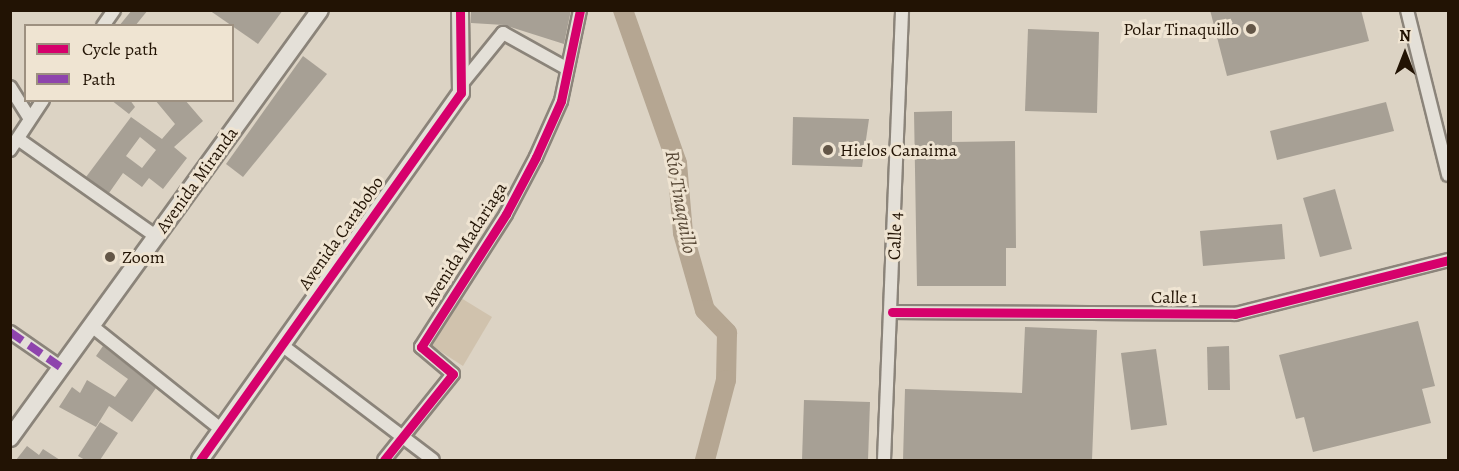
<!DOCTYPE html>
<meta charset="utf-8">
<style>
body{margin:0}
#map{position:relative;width:1459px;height:471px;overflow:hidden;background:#dcd3c4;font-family:Alegreya,serif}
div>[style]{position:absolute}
.green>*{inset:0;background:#d0c2ad}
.river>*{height:20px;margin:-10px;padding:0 10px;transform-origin:10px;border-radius:10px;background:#b5a692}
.building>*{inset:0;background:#a7a095}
.roads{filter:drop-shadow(2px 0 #8b847a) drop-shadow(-2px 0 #8b847a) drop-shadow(0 2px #8b847a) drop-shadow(0 -2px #8b847a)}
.street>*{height:12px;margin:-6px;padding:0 6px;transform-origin:6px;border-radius:6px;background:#e4e0d8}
.secondary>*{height:16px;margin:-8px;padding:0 8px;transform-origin:8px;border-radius:8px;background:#e4e0d8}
.quiet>*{height:8px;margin-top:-4px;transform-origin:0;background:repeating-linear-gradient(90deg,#8e44ad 0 15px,transparent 0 23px)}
.cycleway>*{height:9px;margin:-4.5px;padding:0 4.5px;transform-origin:4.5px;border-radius:4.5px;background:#d6006c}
.dots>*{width:16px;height:16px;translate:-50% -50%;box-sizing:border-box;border:3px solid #efe4d2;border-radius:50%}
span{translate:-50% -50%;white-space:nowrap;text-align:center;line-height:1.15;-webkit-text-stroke:6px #efe4d2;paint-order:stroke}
.poi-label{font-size:18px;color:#221304}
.right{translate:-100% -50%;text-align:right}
.left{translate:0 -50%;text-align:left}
.street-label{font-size:18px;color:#221304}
.water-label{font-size:20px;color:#564634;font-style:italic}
.frame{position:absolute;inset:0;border:12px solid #221304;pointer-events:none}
.legend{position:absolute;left:24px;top:24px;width:210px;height:78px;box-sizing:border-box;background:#efe4d2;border:2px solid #9d9080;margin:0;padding:8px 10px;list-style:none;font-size:18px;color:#221304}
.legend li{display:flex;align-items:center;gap:12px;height:30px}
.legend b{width:30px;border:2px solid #9d9080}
.north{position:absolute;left:1375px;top:24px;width:60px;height:60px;-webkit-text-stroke:4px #efe4d2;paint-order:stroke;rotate:0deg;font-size:16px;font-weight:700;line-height:24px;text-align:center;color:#221304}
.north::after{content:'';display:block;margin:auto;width:21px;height:27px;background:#221304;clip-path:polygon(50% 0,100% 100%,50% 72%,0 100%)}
</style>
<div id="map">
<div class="green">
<i style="clip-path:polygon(461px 298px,492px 317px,463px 366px,432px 346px)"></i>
</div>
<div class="river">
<i style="left:623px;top:10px;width:162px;rotate:70.6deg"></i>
<i style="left:677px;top:163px;width:70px;rotate:85.1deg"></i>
<i style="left:683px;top:233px;width:80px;rotate:74.1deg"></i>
<i style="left:705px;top:310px;width:32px;rotate:46deg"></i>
<i style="left:727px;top:333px;width:47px;rotate:91.2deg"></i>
<i style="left:726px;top:380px;width:83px;rotate:104.7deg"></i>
</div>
<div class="building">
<i style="clip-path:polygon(132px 10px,148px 10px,135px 26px,119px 26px)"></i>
<i style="clip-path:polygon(209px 10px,283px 10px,258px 44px)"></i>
<i style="clip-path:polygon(471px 10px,571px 10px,564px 44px,504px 25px,471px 23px)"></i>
<i style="clip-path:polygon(1210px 10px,1361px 10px,1369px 41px,1227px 76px)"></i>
<i style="clip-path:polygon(1028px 29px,1099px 32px,1097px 113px,1025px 111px)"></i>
<i style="clip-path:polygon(303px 56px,327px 74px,243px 177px,226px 164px)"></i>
<i style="clip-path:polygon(111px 100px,130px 100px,135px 107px,129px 114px)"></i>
<i style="clip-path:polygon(evenodd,155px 100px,185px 100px,203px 121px,174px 147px,187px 158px,163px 189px,149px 178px,142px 187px,123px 173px,109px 193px,86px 177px,131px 117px,162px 139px,175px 124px,155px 100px,140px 137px,156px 150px,142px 168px,126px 156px,140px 137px)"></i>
<i style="clip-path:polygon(1386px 102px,1394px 131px,1277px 160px,1270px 131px)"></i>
<i style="clip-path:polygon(952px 111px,952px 142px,1015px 141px,1016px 248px,1006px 248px,1006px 286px,917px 286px,914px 112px)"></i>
<i style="clip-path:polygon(793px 117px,869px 119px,862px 167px,792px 165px)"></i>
<i style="clip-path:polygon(1335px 189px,1352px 249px,1320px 257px,1303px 198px)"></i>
<i style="clip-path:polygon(1282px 224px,1285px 259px,1203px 266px,1200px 231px)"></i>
<i style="clip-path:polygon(1418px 321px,1435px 386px,1422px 389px,1431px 423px,1313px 452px,1304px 417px,1296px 419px,1279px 355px)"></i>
<i style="clip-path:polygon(1025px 327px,1097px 330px,1092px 460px,903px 460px,905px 389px,1022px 393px)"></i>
<i style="clip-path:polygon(103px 346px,156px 388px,132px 422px,109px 406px,96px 427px,59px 407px,72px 387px,80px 393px,87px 380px,115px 397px,128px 379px,96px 356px)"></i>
<i style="clip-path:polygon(1229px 346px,1230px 390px,1208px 390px,1207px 347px)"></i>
<i style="clip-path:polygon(1156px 349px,1167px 425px,1131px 430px,1121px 353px)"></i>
<i style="clip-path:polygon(804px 400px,870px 402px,868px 460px,802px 460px)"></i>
<i style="clip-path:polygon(100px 422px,118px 433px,100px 460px,85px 460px,78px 456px)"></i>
<i style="clip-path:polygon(27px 446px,39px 455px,43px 449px,60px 460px,16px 460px)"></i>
</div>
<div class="roads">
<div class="street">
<i style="left:1407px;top:10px;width:170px;rotate:76deg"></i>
<i style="left:103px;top:26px;width:19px;rotate:-55deg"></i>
<i style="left:464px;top:81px;width:62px;rotate:-50.9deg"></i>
<i style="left:503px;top:33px;width:72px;rotate:29.1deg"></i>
<i style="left:10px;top:87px;width:36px;rotate:58deg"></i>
<i style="left:18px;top:139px;width:170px;rotate:35.2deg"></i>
<i style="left:10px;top:150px;width:60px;rotate:-56.6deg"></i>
<i style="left:892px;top:312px;width:343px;rotate:0.3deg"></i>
<i style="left:1235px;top:314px;width:220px;rotate:-14.2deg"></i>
<i style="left:93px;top:327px;width:165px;rotate:38.6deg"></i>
<i style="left:10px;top:332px;width:63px;rotate:34.7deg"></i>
<i style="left:283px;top:346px;width:188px;rotate:37.2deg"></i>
<i style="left:384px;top:460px;width:110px;rotate:-51.3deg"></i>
<i style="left:453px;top:374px;width:42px;rotate:-139.8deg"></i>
<i style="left:421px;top:347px;width:158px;rotate:-57.4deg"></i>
<i style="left:506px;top:214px;width:64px;rotate:-62.2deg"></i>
<i style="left:536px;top:157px;width:61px;rotate:-65.9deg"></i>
<i style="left:561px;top:101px;width:93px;rotate:-78.2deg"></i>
<i style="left:884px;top:460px;width:450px;rotate:-87.7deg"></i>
</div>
<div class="secondary">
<i style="left:10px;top:438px;width:528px;rotate:-54.08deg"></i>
<i style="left:200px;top:460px;width:450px;rotate:-54.6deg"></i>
<i style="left:461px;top:93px;width:83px;rotate:-90.7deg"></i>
</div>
</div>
<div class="quiet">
<i style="left:10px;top:332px;width:63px;rotate:34.7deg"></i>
</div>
<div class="cycleway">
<i style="left:892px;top:312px;width:343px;rotate:0.3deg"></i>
<i style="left:1235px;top:314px;width:220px;rotate:-14.2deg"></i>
<i style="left:200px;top:460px;width:450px;rotate:-54.6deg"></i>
<i style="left:461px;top:93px;width:83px;rotate:-90.7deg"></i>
<i style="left:384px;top:460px;width:110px;rotate:-51.3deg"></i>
<i style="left:453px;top:374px;width:42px;rotate:-139.8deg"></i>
<i style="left:421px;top:347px;width:158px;rotate:-57.4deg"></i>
<i style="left:506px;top:214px;width:64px;rotate:-62.2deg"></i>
<i style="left:536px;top:157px;width:61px;rotate:-65.9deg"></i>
<i style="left:561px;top:101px;width:93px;rotate:-78.2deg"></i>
</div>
<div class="dots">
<i style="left:1251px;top:29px;background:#635647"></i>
<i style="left:828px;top:150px;background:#635647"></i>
<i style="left:110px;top:257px;background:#635647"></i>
</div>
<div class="poi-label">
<span class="right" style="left:1239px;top:29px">Polar Tinaquillo</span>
<span class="left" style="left:840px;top:150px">Hielos Canaima</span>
<span class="left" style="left:122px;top:257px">Zoom</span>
</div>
<div class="street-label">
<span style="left:197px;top:180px;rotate:-54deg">Avenida Miranda</span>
<span style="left:341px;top:233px;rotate:-55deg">Avenida Carabobo</span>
<span style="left:895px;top:236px;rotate:-88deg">Calle 4</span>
<span style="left:465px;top:244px;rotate:-58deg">Avenida Madariaga</span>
<span style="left:1174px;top:297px">Calle 1</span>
</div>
<div class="water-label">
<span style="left:681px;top:202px;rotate:80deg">Río Tinaquillo</span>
</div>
<div class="frame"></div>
<ul class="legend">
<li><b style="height:8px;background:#d6006c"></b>Cycle path</li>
<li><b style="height:8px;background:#8e44ad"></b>Path</li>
</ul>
<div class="north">N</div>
</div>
